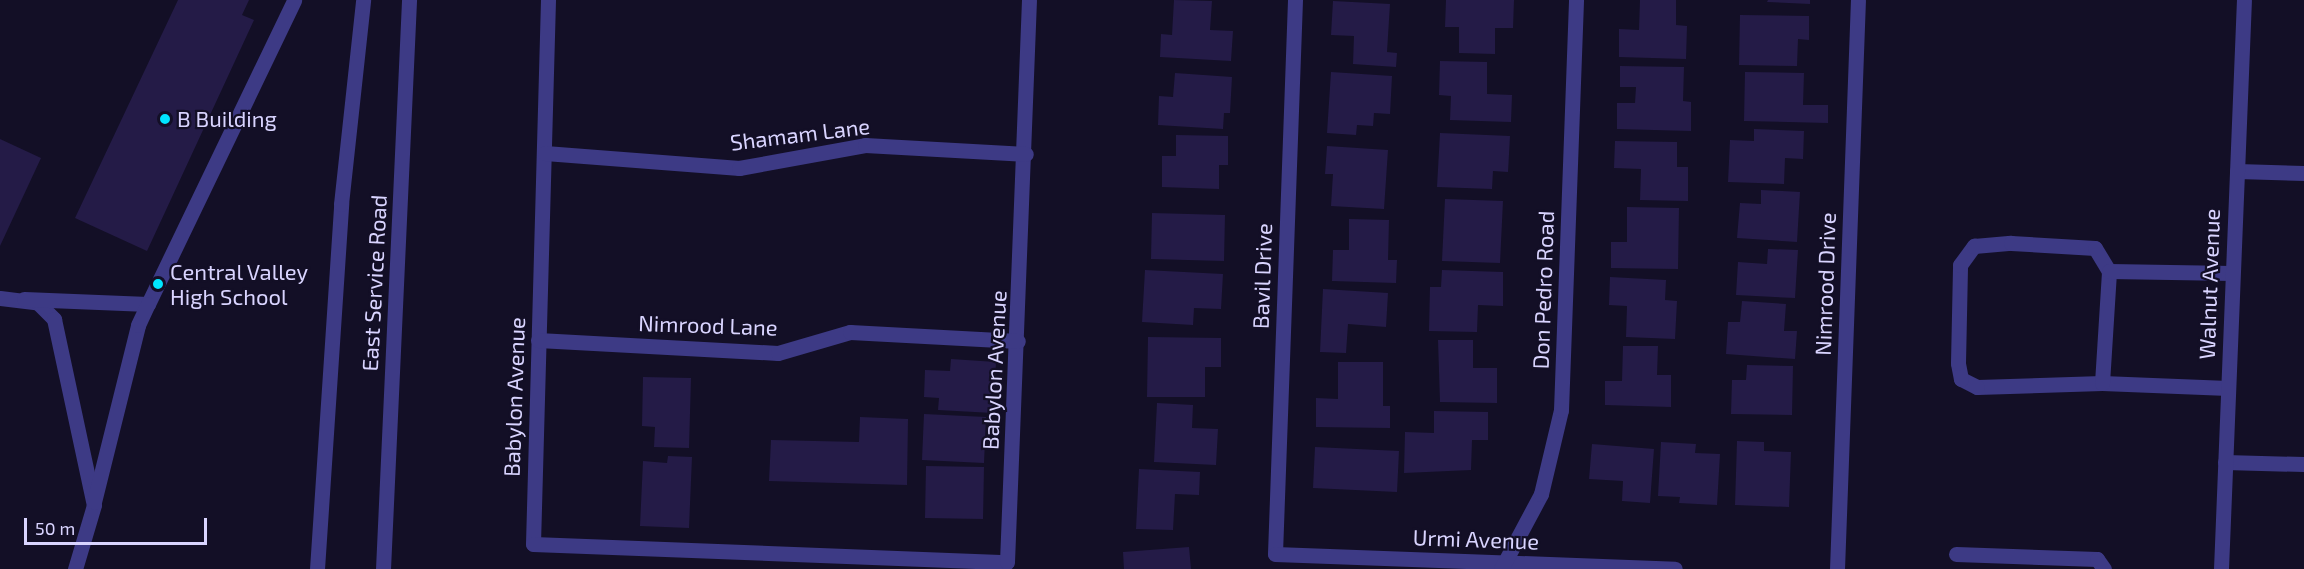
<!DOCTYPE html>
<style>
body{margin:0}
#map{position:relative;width:2304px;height:569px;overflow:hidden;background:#130f26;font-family:"Exo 2",sans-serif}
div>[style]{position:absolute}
.building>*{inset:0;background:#241b47}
.minor>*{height:15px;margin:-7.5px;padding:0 7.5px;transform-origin:7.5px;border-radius:7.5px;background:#3d3a85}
.dots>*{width:16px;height:16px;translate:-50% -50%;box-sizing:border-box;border:3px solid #130f26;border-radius:50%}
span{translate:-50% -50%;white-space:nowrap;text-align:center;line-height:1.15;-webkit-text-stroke:4.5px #130f26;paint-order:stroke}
.poi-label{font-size:22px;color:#d9d4ff}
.left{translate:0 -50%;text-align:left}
.street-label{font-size:22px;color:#d9d4ff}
.scale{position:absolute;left:24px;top:518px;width:183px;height:27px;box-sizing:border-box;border:3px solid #d9d4ff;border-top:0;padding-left:8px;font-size:18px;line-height:21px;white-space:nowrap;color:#d9d4ff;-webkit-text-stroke:4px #130f26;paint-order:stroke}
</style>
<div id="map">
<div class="building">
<i style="clip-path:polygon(178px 0,249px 0,242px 15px,254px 20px,147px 251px,75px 218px)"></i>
<i style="clip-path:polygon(1174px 0,1212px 1px,1210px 30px,1233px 31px,1231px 61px,1160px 57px,1161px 34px,1172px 35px)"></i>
<i style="clip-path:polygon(1446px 0,1514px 0,1513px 28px,1495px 28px,1495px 54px,1459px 53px,1459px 27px,1445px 27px)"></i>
<i style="clip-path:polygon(1640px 0,1676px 0,1676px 25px,1687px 26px,1686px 59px,1619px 57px,1619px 29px,1639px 30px)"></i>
<i style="clip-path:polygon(1768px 0,1810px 0,1810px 4px,1767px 2px)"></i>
<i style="clip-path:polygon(1333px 1px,1390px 4px,1387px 52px,1397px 53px,1396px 67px,1353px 64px,1354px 36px,1331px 35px)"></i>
<i style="clip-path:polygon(1740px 15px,1809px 16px,1809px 40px,1798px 39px,1797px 66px,1739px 65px)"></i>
<i style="clip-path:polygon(1440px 61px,1487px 62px,1487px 94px,1512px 95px,1511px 122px,1450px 120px,1451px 96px,1439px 95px)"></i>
<i style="clip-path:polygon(1620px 66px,1684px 67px,1683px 101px,1691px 102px,1691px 131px,1617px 129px,1617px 103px,1635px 103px,1636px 87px,1620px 87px)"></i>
<i style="clip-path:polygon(1331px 72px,1392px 76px,1390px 114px,1374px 113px,1373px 126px,1357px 125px,1356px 135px,1327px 133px)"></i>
<i style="clip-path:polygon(1745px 72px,1804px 73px,1803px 105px,1828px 105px,1828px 123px,1744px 121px)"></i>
<i style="clip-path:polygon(1175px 73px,1232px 77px,1230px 113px,1224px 113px,1223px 129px,1158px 125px,1159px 96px,1173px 97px)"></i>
<i style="clip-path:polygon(1754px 129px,1804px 131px,1803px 159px,1785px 158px,1784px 184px,1728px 182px,1730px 140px,1754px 141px)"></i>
<i style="clip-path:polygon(1440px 133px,1510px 136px,1508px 172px,1493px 171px,1492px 189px,1437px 187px)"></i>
<i style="clip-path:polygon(1176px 135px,1228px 136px,1228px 165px,1219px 165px,1219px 189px,1162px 187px,1162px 156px,1176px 156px)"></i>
<i style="clip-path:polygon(0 139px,41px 158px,0 246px)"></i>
<i style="clip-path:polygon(1615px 141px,1677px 142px,1677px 167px,1688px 167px,1688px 201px,1640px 200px,1641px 169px,1614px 168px)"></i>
<i style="clip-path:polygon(1327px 146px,1388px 150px,1384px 209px,1331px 206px,1333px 174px,1325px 174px)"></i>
<i style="clip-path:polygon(1761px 190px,1800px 192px,1797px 242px,1737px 238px,1740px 203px,1761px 204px)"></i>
<i style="clip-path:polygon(1445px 199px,1503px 201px,1500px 263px,1442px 261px)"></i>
<i style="clip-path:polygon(1627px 207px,1679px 208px,1678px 269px,1611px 268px,1611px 242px,1627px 242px)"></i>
<i style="clip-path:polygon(1152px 213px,1225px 215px,1224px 261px,1151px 259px)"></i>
<i style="clip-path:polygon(1349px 219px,1389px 220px,1388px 260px,1397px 260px,1396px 283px,1332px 281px,1333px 250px,1349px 250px)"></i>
<i style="clip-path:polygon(1768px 249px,1798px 250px,1795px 298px,1736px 295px,1738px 262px,1767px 264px)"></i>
<i style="clip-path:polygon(1145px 270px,1223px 274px,1221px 309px,1194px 308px,1193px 325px,1142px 322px)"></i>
<i style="clip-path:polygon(1442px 270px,1503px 272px,1503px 306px,1478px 305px,1477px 332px,1429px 331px,1430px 287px,1441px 287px)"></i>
<i style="clip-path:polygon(1610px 277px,1666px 280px,1665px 300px,1677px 301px,1675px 339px,1626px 337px,1627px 306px,1609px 305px)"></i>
<i style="clip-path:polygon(1323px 289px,1388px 293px,1386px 327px,1348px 324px,1346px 353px,1320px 352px)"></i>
<i style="clip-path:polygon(1742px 301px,1786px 304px,1784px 331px,1797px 331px,1795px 359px,1726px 354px,1728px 322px,1740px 322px)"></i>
<i style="clip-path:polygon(1148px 337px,1221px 338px,1221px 367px,1205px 367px,1205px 397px,1147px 397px)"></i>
<i style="clip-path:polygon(1438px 340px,1473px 340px,1473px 368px,1497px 368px,1497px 403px,1440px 402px)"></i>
<i style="clip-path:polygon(1623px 346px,1658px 346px,1657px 375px,1671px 375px,1671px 407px,1605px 405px,1605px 381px,1622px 381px)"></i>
<i style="clip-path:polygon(951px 359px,996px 362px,993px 413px,938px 410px,939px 398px,924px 397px,925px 370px,950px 371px)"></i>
<i style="clip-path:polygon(1338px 362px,1383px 362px,1383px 406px,1390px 406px,1390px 428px,1316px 427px,1316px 398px,1338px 399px)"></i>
<i style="clip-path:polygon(1747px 365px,1793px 366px,1792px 415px,1731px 414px,1732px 380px,1746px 380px)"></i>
<i style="clip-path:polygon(643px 377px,691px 378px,689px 448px,654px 447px,655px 427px,642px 426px)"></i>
<i style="clip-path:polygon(1157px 403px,1193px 405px,1192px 428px,1218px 429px,1216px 465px,1154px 462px)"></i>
<i style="clip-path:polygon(1434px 411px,1488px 412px,1488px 440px,1472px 440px,1471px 470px,1404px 473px,1405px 432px,1434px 433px)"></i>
<i style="clip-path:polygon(924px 414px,986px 417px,984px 463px,922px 460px)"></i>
<i style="clip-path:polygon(860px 417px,908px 419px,907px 485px,769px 481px,771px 440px,859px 442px)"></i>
<i style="clip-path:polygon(1737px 441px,1764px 442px,1764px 451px,1791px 452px,1789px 507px,1735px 505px)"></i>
<i style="clip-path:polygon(1661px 442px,1696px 444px,1695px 453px,1720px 454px,1717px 505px,1679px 503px,1680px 497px,1658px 496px)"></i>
<i style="clip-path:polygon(1592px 444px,1654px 449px,1650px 503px,1622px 501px,1623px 481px,1589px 479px)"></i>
<i style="clip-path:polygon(1315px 447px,1399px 451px,1397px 492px,1313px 488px)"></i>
<i style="clip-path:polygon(668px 456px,692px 457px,689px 528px,640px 526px,643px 461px,667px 463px)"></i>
<i style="clip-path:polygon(926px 466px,984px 467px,983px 519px,925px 518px)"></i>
<i style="clip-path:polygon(1139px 469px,1200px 472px,1199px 495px,1175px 494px,1173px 530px,1136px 529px)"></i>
<i style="clip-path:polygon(1189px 547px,1191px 569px,1124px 569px,1123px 552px)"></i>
</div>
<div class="minor">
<i style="left:548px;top:0;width:544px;rotate:91.58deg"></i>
<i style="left:533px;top:544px;width:474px;rotate:2.2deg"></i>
<i style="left:1007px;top:562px;width:562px;rotate:-87.76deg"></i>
<i style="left:1295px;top:0;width:554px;rotate:92.07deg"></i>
<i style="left:1275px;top:554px;width:400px;rotate:2.1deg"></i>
<i style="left:545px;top:153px;width:195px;rotate:4.4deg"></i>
<i style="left:739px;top:168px;width:128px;rotate:-10.3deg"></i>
<i style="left:865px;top:145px;width:161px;rotate:3.2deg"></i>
<i style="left:2237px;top:171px;width:67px;rotate:1.7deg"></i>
<i style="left:0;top:298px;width:38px;rotate:7deg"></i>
<i style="left:38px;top:303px;width:23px;rotate:45deg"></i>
<i style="left:54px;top:319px;width:190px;rotate:77.9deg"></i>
<i style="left:94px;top:505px;width:67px;rotate:106.5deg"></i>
<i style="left:24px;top:299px;width:124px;rotate:2.3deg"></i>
<i style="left:148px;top:304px;width:337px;rotate:-64.3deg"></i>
<i style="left:538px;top:340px;width:240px;rotate:3.1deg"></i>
<i style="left:778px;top:353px;width:75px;rotate:-16.3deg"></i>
<i style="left:850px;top:332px;width:168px;rotate:3.1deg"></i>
<i style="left:2102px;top:383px;width:125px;rotate:178.2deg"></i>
<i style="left:1977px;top:387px;width:18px;rotate:-153deg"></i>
<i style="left:1961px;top:379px;width:16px;rotate:-101deg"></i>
<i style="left:1958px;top:363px;width:98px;rotate:-88.8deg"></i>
<i style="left:1960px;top:265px;width:24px;rotate:-54deg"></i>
<i style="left:1974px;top:246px;width:37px;rotate:-5deg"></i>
<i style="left:2011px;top:243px;width:84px;rotate:3.4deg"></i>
<i style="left:2095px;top:248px;width:27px;rotate:59deg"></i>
<i style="left:2228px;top:388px;width:126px;rotate:-177.7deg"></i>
<i style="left:2102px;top:383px;width:112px;rotate:-86.4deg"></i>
<i style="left:2109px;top:271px;width:123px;rotate:0.9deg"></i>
<i style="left:2225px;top:462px;width:79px;rotate:1.5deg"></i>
<i style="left:94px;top:502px;width:182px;rotate:-76deg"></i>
<i style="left:138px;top:325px;width:23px;rotate:-65deg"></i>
<i style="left:1956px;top:554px;width:141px;rotate:2deg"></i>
<i style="left:2097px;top:559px;width:12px;rotate:55deg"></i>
<i style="left:317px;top:569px;width:366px;rotate:-86.2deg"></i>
<i style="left:341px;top:204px;width:205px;rotate:-83.8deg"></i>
<i style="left:383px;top:569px;width:570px;rotate:-87.38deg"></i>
<i style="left:1501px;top:569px;width:85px;rotate:-61.9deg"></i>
<i style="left:1541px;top:494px;width:86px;rotate:-76.6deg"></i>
<i style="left:1561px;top:410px;width:410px;rotate:-87.9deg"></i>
<i style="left:1837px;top:569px;width:569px;rotate:-87.89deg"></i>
<i style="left:2221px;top:569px;width:569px;rotate:-87.69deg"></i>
</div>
<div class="dots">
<i style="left:165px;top:119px;background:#00e5ff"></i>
<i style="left:158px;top:284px;background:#00e5ff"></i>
</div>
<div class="poi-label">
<span class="left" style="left:177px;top:119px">B Building</span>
<span class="left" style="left:170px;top:284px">Central Valley<br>High School</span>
</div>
<div class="street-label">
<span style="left:800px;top:134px;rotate:-7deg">Shamam Lane</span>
<span style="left:1262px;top:276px;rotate:-88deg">Bavil Drive</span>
<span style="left:374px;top:283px;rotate:-87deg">East Service Road</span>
<span style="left:1825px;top:284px;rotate:-88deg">Nimrood Drive</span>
<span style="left:2209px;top:284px;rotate:-88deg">Walnut Avenue</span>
<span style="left:1543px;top:290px;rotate:-88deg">Don Pedro Road</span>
<span style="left:708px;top:325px;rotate:2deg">Nimrood Lane</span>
<span style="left:994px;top:370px;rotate:-87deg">Babylon Avenue</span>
<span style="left:514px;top:397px;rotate:-88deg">Babylon Avenue</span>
<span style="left:1476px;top:539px;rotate:2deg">Urmi Avenue</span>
</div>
<div class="scale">50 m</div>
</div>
